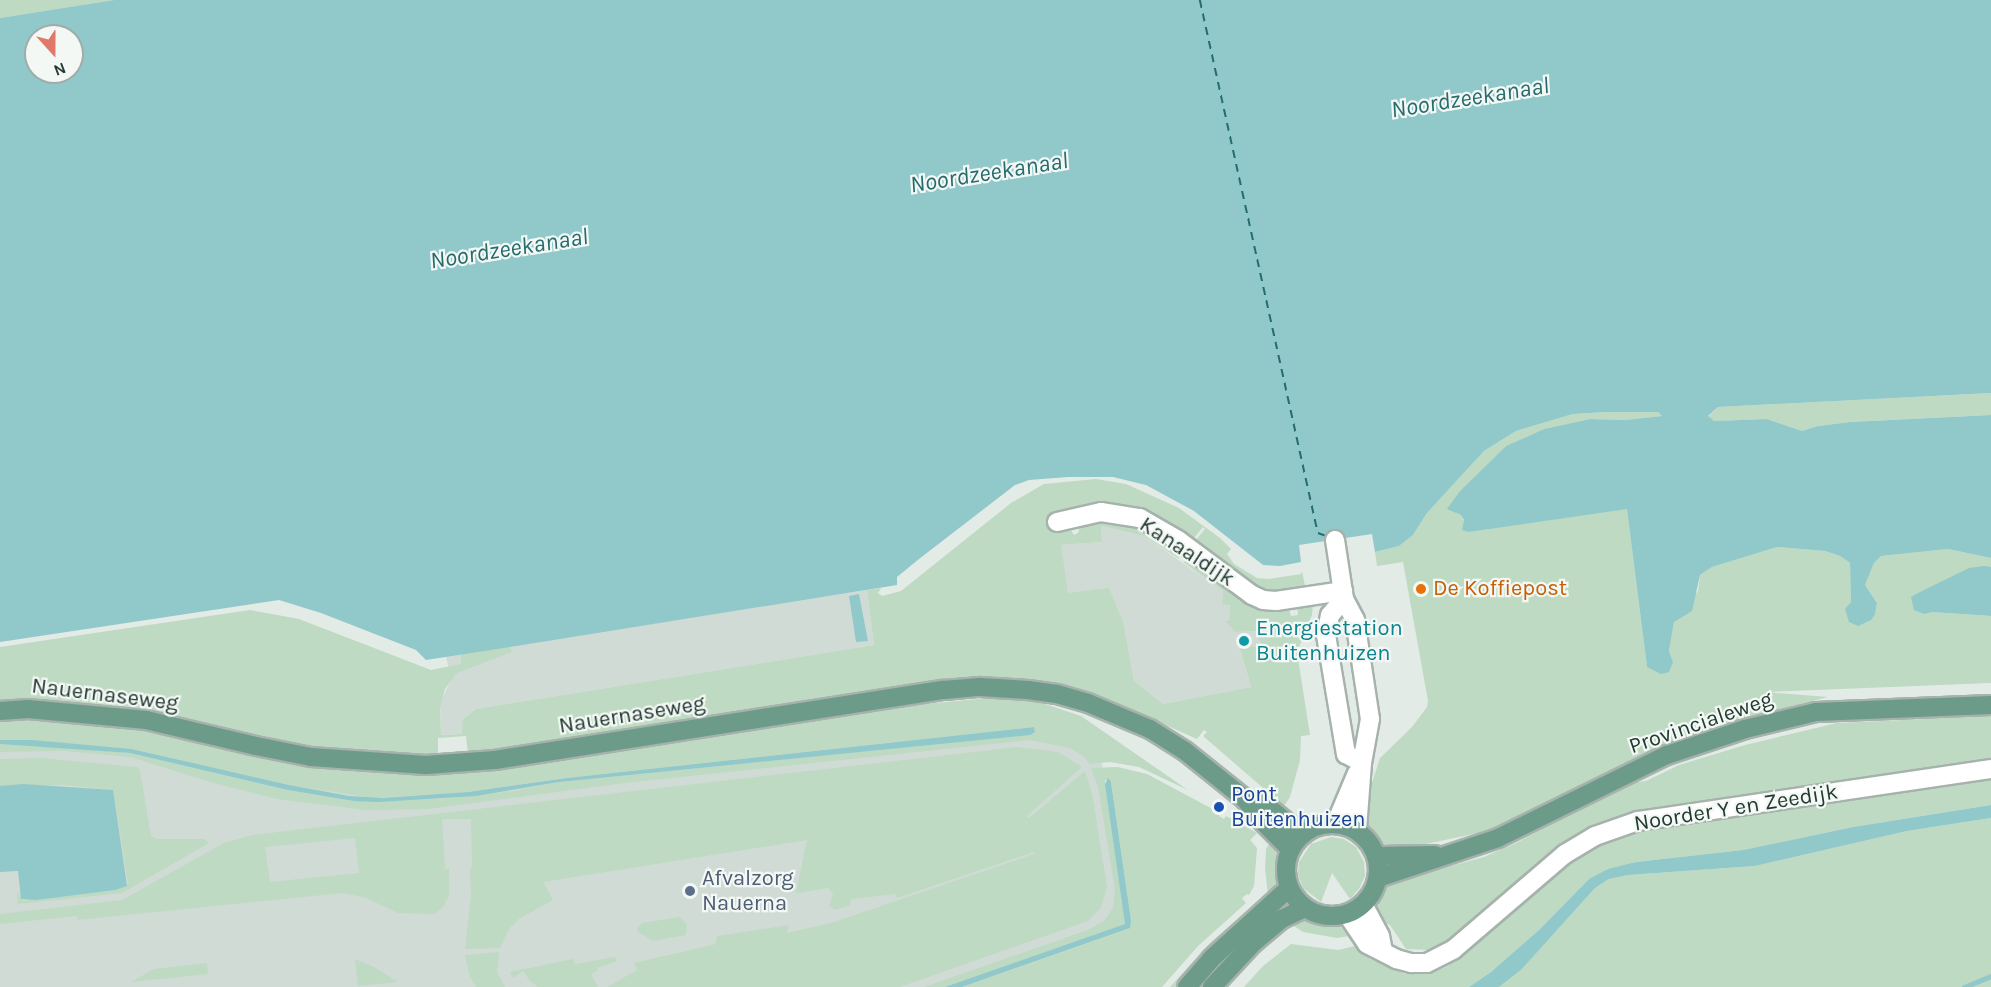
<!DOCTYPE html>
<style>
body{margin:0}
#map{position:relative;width:1991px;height:987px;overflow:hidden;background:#e3ebe6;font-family:Karla,sans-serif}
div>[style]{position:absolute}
.built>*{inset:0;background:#d1dbd5}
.green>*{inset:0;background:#bedac2}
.water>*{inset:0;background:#91c8ca}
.stream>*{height:4.5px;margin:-2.25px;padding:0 2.25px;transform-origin:2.25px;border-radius:2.25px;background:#91c8ca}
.ferry>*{height:1.5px;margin-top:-0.75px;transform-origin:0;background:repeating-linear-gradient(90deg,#256c6f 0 8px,transparent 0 14px)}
.roads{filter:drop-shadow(2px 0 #a6b2ac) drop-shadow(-2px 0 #a6b2ac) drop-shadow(0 2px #a6b2ac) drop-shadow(0 -2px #a6b2ac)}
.minor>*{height:18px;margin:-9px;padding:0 9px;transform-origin:9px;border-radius:9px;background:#fff}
.major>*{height:18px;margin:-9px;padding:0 9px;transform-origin:9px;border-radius:9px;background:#6c9b89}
.major>.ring{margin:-9px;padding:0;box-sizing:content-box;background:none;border:18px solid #6c9b89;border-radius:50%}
.dots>*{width:16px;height:16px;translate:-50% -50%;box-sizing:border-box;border:3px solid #f3f8f5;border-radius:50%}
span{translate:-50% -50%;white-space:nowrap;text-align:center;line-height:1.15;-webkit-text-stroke:4.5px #f3f8f5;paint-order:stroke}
.street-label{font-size:22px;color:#243a32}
.food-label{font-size:22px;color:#c56008}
.left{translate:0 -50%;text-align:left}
.culture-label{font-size:22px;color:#0d838f}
.transit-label{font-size:22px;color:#164399}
.service-label{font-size:22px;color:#4e5e75}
.water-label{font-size:24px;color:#256c6f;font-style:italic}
.north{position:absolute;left:24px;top:24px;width:60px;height:60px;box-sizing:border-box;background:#f3f8f5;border:2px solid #a0aca7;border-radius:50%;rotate:159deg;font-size:16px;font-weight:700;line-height:24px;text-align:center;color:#243a32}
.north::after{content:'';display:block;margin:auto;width:21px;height:27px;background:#e27869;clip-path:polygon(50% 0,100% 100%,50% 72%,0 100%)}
</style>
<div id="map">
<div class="built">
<i style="clip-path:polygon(1101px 526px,1144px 536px,1223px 591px,1222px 604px,1230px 604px,1229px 622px,1226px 622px,1235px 632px,1257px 631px,1262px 638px,1258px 647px,1239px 647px,1251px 687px,1163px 704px,1134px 681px,1124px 625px,1068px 593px,1060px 545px,1102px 542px)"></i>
<i style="clip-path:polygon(867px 590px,874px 645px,476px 709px,463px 719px,463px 734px,441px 735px,440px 703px,451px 680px,446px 656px)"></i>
<i style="clip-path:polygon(1034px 727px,1098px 756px,1102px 763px,1128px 929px,962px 987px,0 987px,0 740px,468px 792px,567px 778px)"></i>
</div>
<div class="green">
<i style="clip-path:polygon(0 0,114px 0,0 18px)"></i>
<i style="clip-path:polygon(1991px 393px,1991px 415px,1849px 422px,1818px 426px,1802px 431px,1767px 419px,1714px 421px,1708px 417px,1718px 407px)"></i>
<i style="clip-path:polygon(1607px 412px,1658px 412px,1662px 416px,1625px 420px,1590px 419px,1544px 429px,1506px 446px,1460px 491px,1456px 513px,1461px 515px,1469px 532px,1627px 508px,1647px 667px,1673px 662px,1669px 651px,1674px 622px,1698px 591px,1700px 575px,1712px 567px,1777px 547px,1825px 551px,1840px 556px,1850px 563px,1851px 602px,1875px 613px,1877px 603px,1865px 585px,1874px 563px,1881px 556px,1948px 549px,1991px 558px,1991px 567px,1970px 568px,1943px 583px,1924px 613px,1932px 612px,1991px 616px,1991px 683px,1765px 692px,1828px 697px,1717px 726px,1671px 742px,1497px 829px,1421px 845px,1403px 847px,1384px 844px,1370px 829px,1366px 819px,1365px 809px,1370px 789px,1380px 758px,1412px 727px,1427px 707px,1428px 701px,1403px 562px,1377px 566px,1375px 552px,1399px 546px,1413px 535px,1427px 513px,1484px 451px,1516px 431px,1573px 414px)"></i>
<i style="clip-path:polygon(1096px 479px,1126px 484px,1179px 508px,1220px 538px,1231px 549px,1227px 554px,1234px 564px,1257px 578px,1268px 579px,1301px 574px,1302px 571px,1305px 586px,1310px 586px,1305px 593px,1274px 598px,1267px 596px,1253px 590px,1191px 546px,1205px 529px,1203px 527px,1189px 544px,1151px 519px,1116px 509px,1099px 509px,1054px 519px,1056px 526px,1067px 524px,1074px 535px,1078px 533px,1083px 519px,1105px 516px,1129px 519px,1150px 527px,1179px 547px,1179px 559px,1144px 536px,1101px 526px,1102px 542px,1061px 545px,1068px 593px,1109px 588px,1124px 625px,1134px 681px,1163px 704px,1251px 687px,1239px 646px,1258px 647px,1261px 645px,1257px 631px,1235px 632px,1225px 621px,1229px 621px,1230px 605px,1222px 604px,1223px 591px,1183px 562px,1194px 557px,1252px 599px,1288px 606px,1291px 616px,1298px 615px,1297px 607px,1302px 601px,1313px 604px,1312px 615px,1297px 652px,1310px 735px,1301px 736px,1300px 760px,1290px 797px,1284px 806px,1203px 736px,1207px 732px,1204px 730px,1197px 739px,1105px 698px,1071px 688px,1019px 680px,971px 679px,928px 682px,468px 754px,466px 736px,438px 738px,438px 755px,383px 755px,304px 747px,212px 725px,112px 707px,63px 703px,0 702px,0 647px,250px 610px,299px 619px,431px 670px,461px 664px,461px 654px,509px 646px,512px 652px,457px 673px,445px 689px,440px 708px,441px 735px,462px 734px,463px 719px,476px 709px,874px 645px,867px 590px,881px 588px,878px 593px,882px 596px,901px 591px,1011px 503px,1044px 484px)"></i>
<i style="clip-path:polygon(999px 697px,1039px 702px,1081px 716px,1188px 790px,1139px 767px,1110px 762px,1090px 764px,1083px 756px,1070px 748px,1029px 740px,625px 783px,428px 809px,366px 810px,277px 799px,217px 784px,130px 757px,64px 751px,0 752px,0 744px,24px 744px,130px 753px,288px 790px,354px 801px,442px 799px,513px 791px,559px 782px,1030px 735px,1035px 730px,1034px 727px,567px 778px,468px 792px,372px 798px,289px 785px,132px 749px,0 740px,0 720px,59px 720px,116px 725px,174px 735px,295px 764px,410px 775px,510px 768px,893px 707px)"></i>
<i style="clip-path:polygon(1991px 716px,1991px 760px,1698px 806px,1559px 848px,1456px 937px,1429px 950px,1406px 949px,1390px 925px,1381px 921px,1376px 911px,1384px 890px,1392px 882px,1484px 857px,1516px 843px,1631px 783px,1646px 781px,1679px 765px,1745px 745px,1837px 723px)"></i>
<i style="clip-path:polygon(evenodd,1017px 747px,1058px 752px,1082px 767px,1027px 816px,1029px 818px,1085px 771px,1092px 793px,1107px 887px,1101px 908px,1088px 921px,900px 987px,607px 987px,637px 970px,634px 963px,716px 944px,717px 936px,789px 925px,787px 933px,831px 923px,1034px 854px,1034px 852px,897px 898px,896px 894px,851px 899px,850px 905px,836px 910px,829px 906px,833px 894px,828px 888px,796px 893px,807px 840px,543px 882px,553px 900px,519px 919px,509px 929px,500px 948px,465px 949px,471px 895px,470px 868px,472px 868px,471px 819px,442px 819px,445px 869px,449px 869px,449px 895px,443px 907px,434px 914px,398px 913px,366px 898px,343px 893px,77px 920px,77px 916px,0 924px,0 914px,122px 900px,224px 843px,252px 835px,1017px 747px,355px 838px,359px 873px,270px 882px,265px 847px,355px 838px)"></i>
<i style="clip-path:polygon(41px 758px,137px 767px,140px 770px,151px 836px,157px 839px,205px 839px,209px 843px,122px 893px,18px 904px,17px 891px,23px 901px,115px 890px,128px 884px,113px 790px,64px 785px,0 786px,0 759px)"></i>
<i style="clip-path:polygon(1118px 767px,1147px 774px,1220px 813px,1219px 816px,1224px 819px,1226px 816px,1257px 833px,1250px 840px,1257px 848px,1254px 886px,1249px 895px,1247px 894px,1242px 898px,1246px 903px,1198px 946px,1162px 987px,962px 987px,1128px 929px,1131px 920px,1111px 782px,1105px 780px,1125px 924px,945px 987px,924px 987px,1088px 930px,1104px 921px,1113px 908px,1115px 889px,1098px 787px,1091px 768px)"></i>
<i style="clip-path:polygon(1991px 777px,1991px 805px,1853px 827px,1743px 850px,1636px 862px,1589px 879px,1540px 929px,1491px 972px,1469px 987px,1244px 987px,1263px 966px,1291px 944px,1338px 950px,1355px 946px,1370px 959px,1405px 974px,1430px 974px,1448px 966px,1544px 882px,1587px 852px,1615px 838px,1654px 827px)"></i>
<i style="clip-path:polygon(1991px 818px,1991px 987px,1499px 987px,1521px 970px,1595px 888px,1609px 879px,1628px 875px,1755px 866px,1907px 831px)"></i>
<i style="clip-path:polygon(1331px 837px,1344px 839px,1356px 847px,1364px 862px,1365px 876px,1359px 889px,1350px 899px,1332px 873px,1321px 902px,1303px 888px,1298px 875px,1299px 862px,1311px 844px)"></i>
<i style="clip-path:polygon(1271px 841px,1277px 854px,1277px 878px,1273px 895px,1268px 895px,1265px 869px,1266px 849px)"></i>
<i style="clip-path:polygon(1258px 901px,1261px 902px,1178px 987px,1170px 987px,1210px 943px)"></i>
<i style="clip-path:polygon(680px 917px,687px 924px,686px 935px,653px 941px,638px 932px,637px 928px,642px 923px)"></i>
<i style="clip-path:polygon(1296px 921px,1309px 921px,1341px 927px,1349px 936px,1337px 938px,1303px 932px,1291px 924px)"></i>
<i style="clip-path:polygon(499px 952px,497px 972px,505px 987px,476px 987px,470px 977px,465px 955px)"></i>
<i style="clip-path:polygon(615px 957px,617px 961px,597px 968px,597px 971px,591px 974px,598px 987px,538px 987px,530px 981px,523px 971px,513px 978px,510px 972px,573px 959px,575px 964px)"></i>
<i style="clip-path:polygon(355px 959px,374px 967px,398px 982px,358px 986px)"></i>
<i style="clip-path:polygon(207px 963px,208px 974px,131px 982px,154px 969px)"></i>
</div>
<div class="water">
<i style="clip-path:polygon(evenodd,114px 0,1991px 0,1991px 393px,1718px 407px,1708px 416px,1714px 421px,1767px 419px,1802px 431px,1818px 426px,1850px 422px,1991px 415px,1991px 558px,1948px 549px,1881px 556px,1874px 563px,1865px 585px,1877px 603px,1875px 614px,1871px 620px,1858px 626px,1849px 622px,1845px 609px,1851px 602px,1850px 563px,1840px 556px,1825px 551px,1777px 547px,1712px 567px,1700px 575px,1692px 611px,1674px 622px,1669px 651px,1673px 662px,1669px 672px,1661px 674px,1647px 667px,1627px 509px,1469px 532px,1462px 530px,1464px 520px,1461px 515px,1447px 509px,1460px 491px,1506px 446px,1544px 429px,1590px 419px,1625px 420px,1662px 416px,1658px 412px,1607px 412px,1573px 414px,1516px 431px,1484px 451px,1427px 513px,1413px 535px,1399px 546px,1375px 552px,1372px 534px,1299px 545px,1301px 562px,1280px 566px,1263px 565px,1194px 511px,1146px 485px,1113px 477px,1068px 477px,1029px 480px,1015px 485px,919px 559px,897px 577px,897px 585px,510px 647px,426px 660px,416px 650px,321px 613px,279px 600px,0 642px,0 18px,114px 0,36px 36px,72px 36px,72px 72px,36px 72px,36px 36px)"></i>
<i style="clip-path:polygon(1984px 566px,1991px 567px,1991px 616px,1932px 612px,1924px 614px,1914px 610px,1911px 597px,1916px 594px,1969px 568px)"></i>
<i style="clip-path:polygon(859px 594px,868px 641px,856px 642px,849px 596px)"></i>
<i style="clip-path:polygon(1034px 727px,1035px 732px,1030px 735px,559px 782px,476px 796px,378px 802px,354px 801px,288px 790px,130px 753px,0 744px,0 740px,32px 740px,132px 749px,289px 785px,349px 796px,382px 798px,468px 792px,567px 778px)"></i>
<i style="clip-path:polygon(1108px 778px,1111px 782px,1131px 920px,1130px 928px,962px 987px,945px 987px,1125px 924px,1105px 784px)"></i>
<i style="clip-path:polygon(23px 784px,113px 790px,127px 886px,115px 890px,36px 900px,21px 899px,18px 871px,0 872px,0 786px)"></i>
<i style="clip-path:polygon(1991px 805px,1991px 818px,1907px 831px,1755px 866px,1628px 875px,1609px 879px,1595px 888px,1521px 970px,1499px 987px,1469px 987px,1491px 972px,1540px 929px,1589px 879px,1608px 869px,1636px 862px,1743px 850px,1853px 827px)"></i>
</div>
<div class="stream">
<i style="left:1964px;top:987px;width:29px;rotate:-22deg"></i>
</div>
<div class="ferry">
<i style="left:1200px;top:0;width:546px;rotate:77.52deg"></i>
<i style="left:1318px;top:533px;width:12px;rotate:20deg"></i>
</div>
<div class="roads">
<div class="minor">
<i style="left:1057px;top:522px;width:45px;rotate:-12.8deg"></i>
<i style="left:1101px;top:512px;width:39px;rotate:9deg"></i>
<i style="left:1140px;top:518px;width:44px;rotate:30.1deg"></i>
<i style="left:1178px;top:540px;width:92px;rotate:36.6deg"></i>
<i style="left:1252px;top:595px;width:12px;rotate:24deg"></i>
<i style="left:1263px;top:600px;width:13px;rotate:4deg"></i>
<i style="left:1276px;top:601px;width:68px;rotate:-8.5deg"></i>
<i style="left:1335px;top:540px;width:60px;rotate:81.3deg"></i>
<i style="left:1344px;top:599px;width:24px;rotate:62deg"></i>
<i style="left:1355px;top:620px;width:100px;rotate:81.4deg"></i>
<i style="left:1370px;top:719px;width:45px;rotate:100.3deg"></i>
<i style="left:1362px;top:763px;width:67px;rotate:94.3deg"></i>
<i style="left:1344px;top:599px;width:21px;rotate:131deg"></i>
<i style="left:1330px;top:615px;width:20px;rotate:101deg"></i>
<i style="left:1326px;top:635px;width:121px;rotate:80.5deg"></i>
<i style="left:1346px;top:754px;width:18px;rotate:29deg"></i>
<i style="left:1336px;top:823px;width:54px;rotate:-67.2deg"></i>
<i style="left:1363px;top:904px;width:36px;rotate:62deg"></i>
<i style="left:1380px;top:936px;width:15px;rotate:79deg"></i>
<i style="left:1347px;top:914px;width:36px;rotate:56deg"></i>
<i style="left:1367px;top:944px;width:33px;rotate:27deg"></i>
<i style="left:1396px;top:959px;width:16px;rotate:15deg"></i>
<i style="left:1411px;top:963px;width:16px"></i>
<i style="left:1427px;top:963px;width:30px;rotate:-27deg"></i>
<i style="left:1454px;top:949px;width:146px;rotate:-40.6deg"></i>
<i style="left:1565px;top:854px;width:35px;rotate:-31deg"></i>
<i style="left:1595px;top:836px;width:46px;rotate:-19.2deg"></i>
<i style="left:1638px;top:821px;width:357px;rotate:-8.4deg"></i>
</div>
<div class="major">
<i style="left:0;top:711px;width:28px;rotate:-4deg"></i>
<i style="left:28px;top:709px;width:119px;rotate:5.3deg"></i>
<i style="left:146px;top:720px;width:113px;rotate:13.3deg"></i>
<i style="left:256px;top:746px;width:56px;rotate:11.3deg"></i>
<i style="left:311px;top:757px;width:115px;rotate:4deg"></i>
<i style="left:426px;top:765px;width:69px;rotate:-4.1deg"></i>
<i style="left:495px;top:760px;width:454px;rotate:-8.9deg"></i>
<i style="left:944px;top:690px;width:36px;rotate:-5deg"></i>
<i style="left:980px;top:687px;width:48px;rotate:3.6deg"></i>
<i style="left:1028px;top:690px;width:29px;rotate:8deg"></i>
<i style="left:1057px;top:694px;width:32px;rotate:16deg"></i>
<i style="left:1088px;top:703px;width:67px;rotate:22.8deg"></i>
<i style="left:1150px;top:729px;width:41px;rotate:32.2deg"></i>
<i style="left:1185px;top:751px;width:77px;rotate:38.7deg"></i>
<i style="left:1245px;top:799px;width:24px;rotate:54deg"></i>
<i style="left:1259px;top:818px;width:44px;rotate:45deg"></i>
<i style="left:1245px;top:799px;width:24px;rotate:19deg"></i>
<i style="left:1268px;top:807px;width:44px;rotate:39.5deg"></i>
<i class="ring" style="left:1286px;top:824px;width:74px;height:74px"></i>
<i style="left:1376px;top:856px;width:59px;rotate:-1deg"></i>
<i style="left:1378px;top:878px;width:126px;rotate:-18.4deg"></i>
<i style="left:1498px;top:838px;width:188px;rotate:-26.2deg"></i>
<i style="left:1667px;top:755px;width:82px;rotate:-18.4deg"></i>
<i style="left:1745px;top:729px;width:73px;rotate:-13.5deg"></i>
<i style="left:1816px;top:712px;width:175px;rotate:-2.3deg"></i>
<i style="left:1187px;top:987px;width:37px;rotate:-49deg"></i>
<i style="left:1211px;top:959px;width:105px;rotate:-42.3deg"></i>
<i style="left:1212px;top:987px;width:60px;rotate:-47deg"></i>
<i style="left:1253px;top:943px;width:38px;rotate:-40deg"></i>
<i style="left:1282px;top:919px;width:25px;rotate:-26deg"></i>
</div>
</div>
<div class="dots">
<i style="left:1421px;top:589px;background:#e8710a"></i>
<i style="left:1244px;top:641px;background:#0f9aa8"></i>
<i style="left:1219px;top:807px;background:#1a4fb4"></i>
<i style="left:690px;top:891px;background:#5c6f8a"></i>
</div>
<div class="street-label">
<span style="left:1187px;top:552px;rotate:33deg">Kanaaldijk</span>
<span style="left:105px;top:695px;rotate:7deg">Nauernaseweg</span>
<span style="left:632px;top:715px;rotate:-9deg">Nauernaseweg</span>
<span style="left:1701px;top:723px;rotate:-19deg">Provincialeweg</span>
<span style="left:1736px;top:808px;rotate:-9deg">Noorder Y en Zeedijk</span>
</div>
<div class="food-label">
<span class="left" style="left:1433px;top:589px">De Koffiepost</span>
</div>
<div class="culture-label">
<span class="left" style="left:1256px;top:641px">Energiestation<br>Buitenhuizen</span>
</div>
<div class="transit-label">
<span class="left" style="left:1231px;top:807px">Pont<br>Buitenhuizen</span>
</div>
<div class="service-label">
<span class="left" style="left:702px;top:891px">Afvalzorg<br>Nauerna</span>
</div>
<div class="water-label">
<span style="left:1470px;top:98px;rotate:-9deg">Noordzeekanaal</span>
<span style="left:989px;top:173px;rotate:-9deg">Noordzeekanaal</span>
<span style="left:509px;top:249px;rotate:-9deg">Noordzeekanaal</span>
</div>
<div class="north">N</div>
</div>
